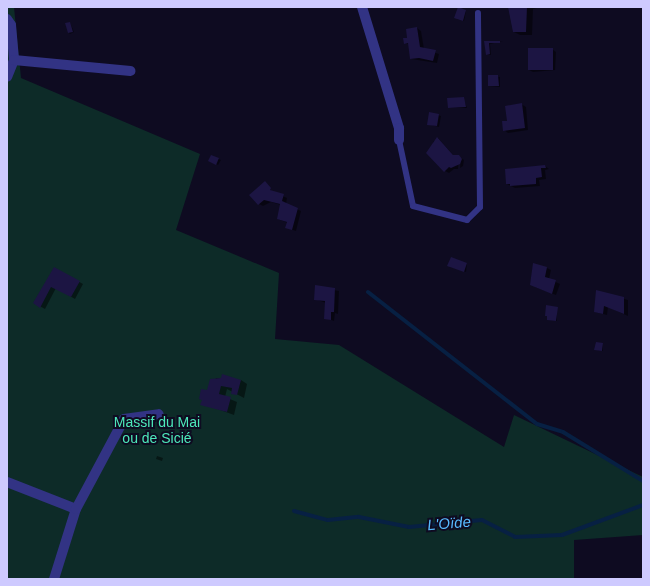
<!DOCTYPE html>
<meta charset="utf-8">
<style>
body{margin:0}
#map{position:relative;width:650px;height:586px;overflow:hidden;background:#0e0b21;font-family:Helvetica,sans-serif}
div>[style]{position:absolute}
.green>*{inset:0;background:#0d2b28}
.shadow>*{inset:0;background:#0007}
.stream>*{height:4px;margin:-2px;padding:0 2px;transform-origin:2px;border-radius:2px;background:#072043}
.building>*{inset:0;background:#1c1543}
.lane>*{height:6px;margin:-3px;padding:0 3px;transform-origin:3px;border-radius:3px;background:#323384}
.street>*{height:10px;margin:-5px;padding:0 5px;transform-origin:5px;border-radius:5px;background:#323384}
span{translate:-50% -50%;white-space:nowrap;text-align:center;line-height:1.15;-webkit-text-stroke:4px #0e0b21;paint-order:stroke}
.park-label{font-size:14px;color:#4de9ba}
.water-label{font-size:15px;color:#58baff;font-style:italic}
.frame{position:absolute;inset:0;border:8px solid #cecaff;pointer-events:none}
</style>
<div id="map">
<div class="green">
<i style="clip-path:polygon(7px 7px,14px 7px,21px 78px,200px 154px,176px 230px,279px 273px,275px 339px,339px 345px,504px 447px,514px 415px,643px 477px,643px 535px,574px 540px,574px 579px,7px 579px)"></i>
</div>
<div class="shadow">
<i style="clip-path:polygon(509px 7px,541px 7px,533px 9px,532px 35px,520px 35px,514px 32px)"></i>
<i style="clip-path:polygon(466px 11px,464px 21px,457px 19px)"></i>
<i style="clip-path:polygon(70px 23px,74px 32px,70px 34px,69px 33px)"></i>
<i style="clip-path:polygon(417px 28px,421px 31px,424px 49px,439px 54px,437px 63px,411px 59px,409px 44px,405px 43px,408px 40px,407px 30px)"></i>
<i style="clip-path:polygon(503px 41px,490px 44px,491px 55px,487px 54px,486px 42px)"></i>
<i style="clip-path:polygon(552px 49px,556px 52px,555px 70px,533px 72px,529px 70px)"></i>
<i style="clip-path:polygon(489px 76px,500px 77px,500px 87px,489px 86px)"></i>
<i style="clip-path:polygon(463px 98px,467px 108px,449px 108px)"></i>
<i style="clip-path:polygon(521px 104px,526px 107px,528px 130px,508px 133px,504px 130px,508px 121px)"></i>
<i style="clip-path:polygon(430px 113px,441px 116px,439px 127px,428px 124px)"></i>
<i style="clip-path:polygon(438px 138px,455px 157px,459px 157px,458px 169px,454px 169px,449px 173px,445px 171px,433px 142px)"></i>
<i style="clip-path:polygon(211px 156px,221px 160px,218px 165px,210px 160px)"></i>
<i style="clip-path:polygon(461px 158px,464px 160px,463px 166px,460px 168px)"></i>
<i style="clip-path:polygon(545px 166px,549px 169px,545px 170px,546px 179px,539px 180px,540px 186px,515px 188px,507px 184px,506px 170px)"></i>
<i style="clip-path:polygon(266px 183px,271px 191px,287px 198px,286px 204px,301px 211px,296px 231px,290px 229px,288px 223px,278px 219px,281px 205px,271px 202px,263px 206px,259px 204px,257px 201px)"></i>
<i style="clip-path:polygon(467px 263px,466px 272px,450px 267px)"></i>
<i style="clip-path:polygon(54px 268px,83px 284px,75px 299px,56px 288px,45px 309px,34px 303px)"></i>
<i style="clip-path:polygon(547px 268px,551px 270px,549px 279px,560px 284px,556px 295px,535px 287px)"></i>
<i style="clip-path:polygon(316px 287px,339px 291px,338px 314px,335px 313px,334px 321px,326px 318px,326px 303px,315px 299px)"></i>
<i style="clip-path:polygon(597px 291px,628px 300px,628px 316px,608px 307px,607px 315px,595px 312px)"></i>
<i style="clip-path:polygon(557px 307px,557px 321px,550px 320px,548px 316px)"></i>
<i style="clip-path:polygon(603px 344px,603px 351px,597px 350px)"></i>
<i style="clip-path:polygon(216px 378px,241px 380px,247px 384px,244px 398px,227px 389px,225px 397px,237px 402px,234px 415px,215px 408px,207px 392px)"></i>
<i style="clip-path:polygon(157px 456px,163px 458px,162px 461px,156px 459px)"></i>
</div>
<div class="stream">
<i style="left:368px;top:292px;width:214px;rotate:38deg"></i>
<i style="left:537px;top:424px;width:27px;rotate:17deg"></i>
<i style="left:563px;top:432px;width:94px;rotate:31.5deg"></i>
<i style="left:294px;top:511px;width:35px;rotate:15deg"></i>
<i style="left:328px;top:520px;width:31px;rotate:-6deg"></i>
<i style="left:359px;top:517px;width:51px;rotate:11.3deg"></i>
<i style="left:409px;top:527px;width:73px;rotate:-5.5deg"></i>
<i style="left:482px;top:520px;width:37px;rotate:27deg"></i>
<i style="left:515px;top:537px;width:47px;rotate:-2.4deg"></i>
<i style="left:562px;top:535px;width:86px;rotate:-20.3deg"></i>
</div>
<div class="building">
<i style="clip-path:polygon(458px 7px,466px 10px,463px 21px,454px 18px)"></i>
<i style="clip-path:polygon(508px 7px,527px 7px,526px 32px,513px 32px)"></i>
<i style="clip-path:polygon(70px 22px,73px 32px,68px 33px,65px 23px)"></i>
<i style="clip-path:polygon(417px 27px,420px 47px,436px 50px,433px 61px,419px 58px,410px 59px,408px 43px,404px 44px,403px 38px,407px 38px,406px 29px)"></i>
<i style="clip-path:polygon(484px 41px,500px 41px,500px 43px,489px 43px,490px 54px,486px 55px)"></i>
<i style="clip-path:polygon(528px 48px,553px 48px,553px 70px,528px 70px)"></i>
<i style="clip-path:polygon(488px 75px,498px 75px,499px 86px,488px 86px)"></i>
<i style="clip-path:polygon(464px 97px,466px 107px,448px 108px,447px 98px)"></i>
<i style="clip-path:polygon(522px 103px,525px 128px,503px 131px,502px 121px,507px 121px,505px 106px)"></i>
<i style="clip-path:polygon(429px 112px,439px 114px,437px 126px,427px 125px)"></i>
<i style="clip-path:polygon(437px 137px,453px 155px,459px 155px,462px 159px,460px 164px,451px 168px,449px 167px,444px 172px,426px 153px)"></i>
<i style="clip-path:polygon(211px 155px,219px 158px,216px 165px,208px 161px)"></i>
<i style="clip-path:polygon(545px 165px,546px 168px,541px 168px,542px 177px,536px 178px,536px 184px,510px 186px,510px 184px,506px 184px,505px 169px)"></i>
<i style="clip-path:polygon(265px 181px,271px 188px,270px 190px,284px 194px,282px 201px,298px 208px,292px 230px,285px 228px,287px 222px,277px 219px,280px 204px,264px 200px,258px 205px,249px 195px)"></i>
<i style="clip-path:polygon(451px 257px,467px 263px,464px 272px,447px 266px)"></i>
<i style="clip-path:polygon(533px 263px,547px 267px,545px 277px,556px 280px,552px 294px,530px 285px)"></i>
<i style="clip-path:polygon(54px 267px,80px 281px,71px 297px,51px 287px,40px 308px,33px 303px)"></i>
<i style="clip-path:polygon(315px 285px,335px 288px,334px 312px,331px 312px,331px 320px,324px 319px,325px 301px,314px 300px)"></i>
<i style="clip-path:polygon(596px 290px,624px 297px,624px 314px,604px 306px,603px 314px,594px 312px)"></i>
<i style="clip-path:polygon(546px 305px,558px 307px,556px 321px,547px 320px,547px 316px,545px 316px)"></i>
<i style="clip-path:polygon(596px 342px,603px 343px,602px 351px,594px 350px)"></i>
<i style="clip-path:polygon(222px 374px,241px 380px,237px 395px,231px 394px,232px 388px,221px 386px,219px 394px,231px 397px,227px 412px,200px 405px,202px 400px,199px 399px,201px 389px,207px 390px,210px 379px,221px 378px)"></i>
</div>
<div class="lane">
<i style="left:399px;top:140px;width:67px;rotate:78deg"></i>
<i style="left:413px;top:206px;width:56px;rotate:14.5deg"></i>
<i style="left:467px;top:220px;width:18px;rotate:-45deg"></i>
<i style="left:480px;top:207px;width:194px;rotate:-90.6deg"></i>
</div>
<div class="street">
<i style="left:362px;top:7px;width:127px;rotate:73deg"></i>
<i style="left:399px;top:128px;width:12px;rotate:90deg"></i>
<i style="left:7px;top:19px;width:7px;rotate:56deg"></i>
<i style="left:11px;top:25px;width:35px;rotate:85deg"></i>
<i style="left:14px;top:60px;width:18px;rotate:112deg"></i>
<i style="left:14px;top:60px;width:117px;rotate:5.4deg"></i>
<i style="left:7px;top:482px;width:74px;rotate:21.4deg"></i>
<i style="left:54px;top:579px;width:73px;rotate:-72.6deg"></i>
<i style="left:76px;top:509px;width:102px;rotate:-61.9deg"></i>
<i style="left:124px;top:419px;width:35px;rotate:-8deg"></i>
</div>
<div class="park-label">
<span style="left:157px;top:430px">Massif du Mai<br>ou de Sicié</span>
</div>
<div class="water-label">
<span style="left:449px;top:523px;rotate:-5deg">L'Oïde</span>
</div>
<div class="frame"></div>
</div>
